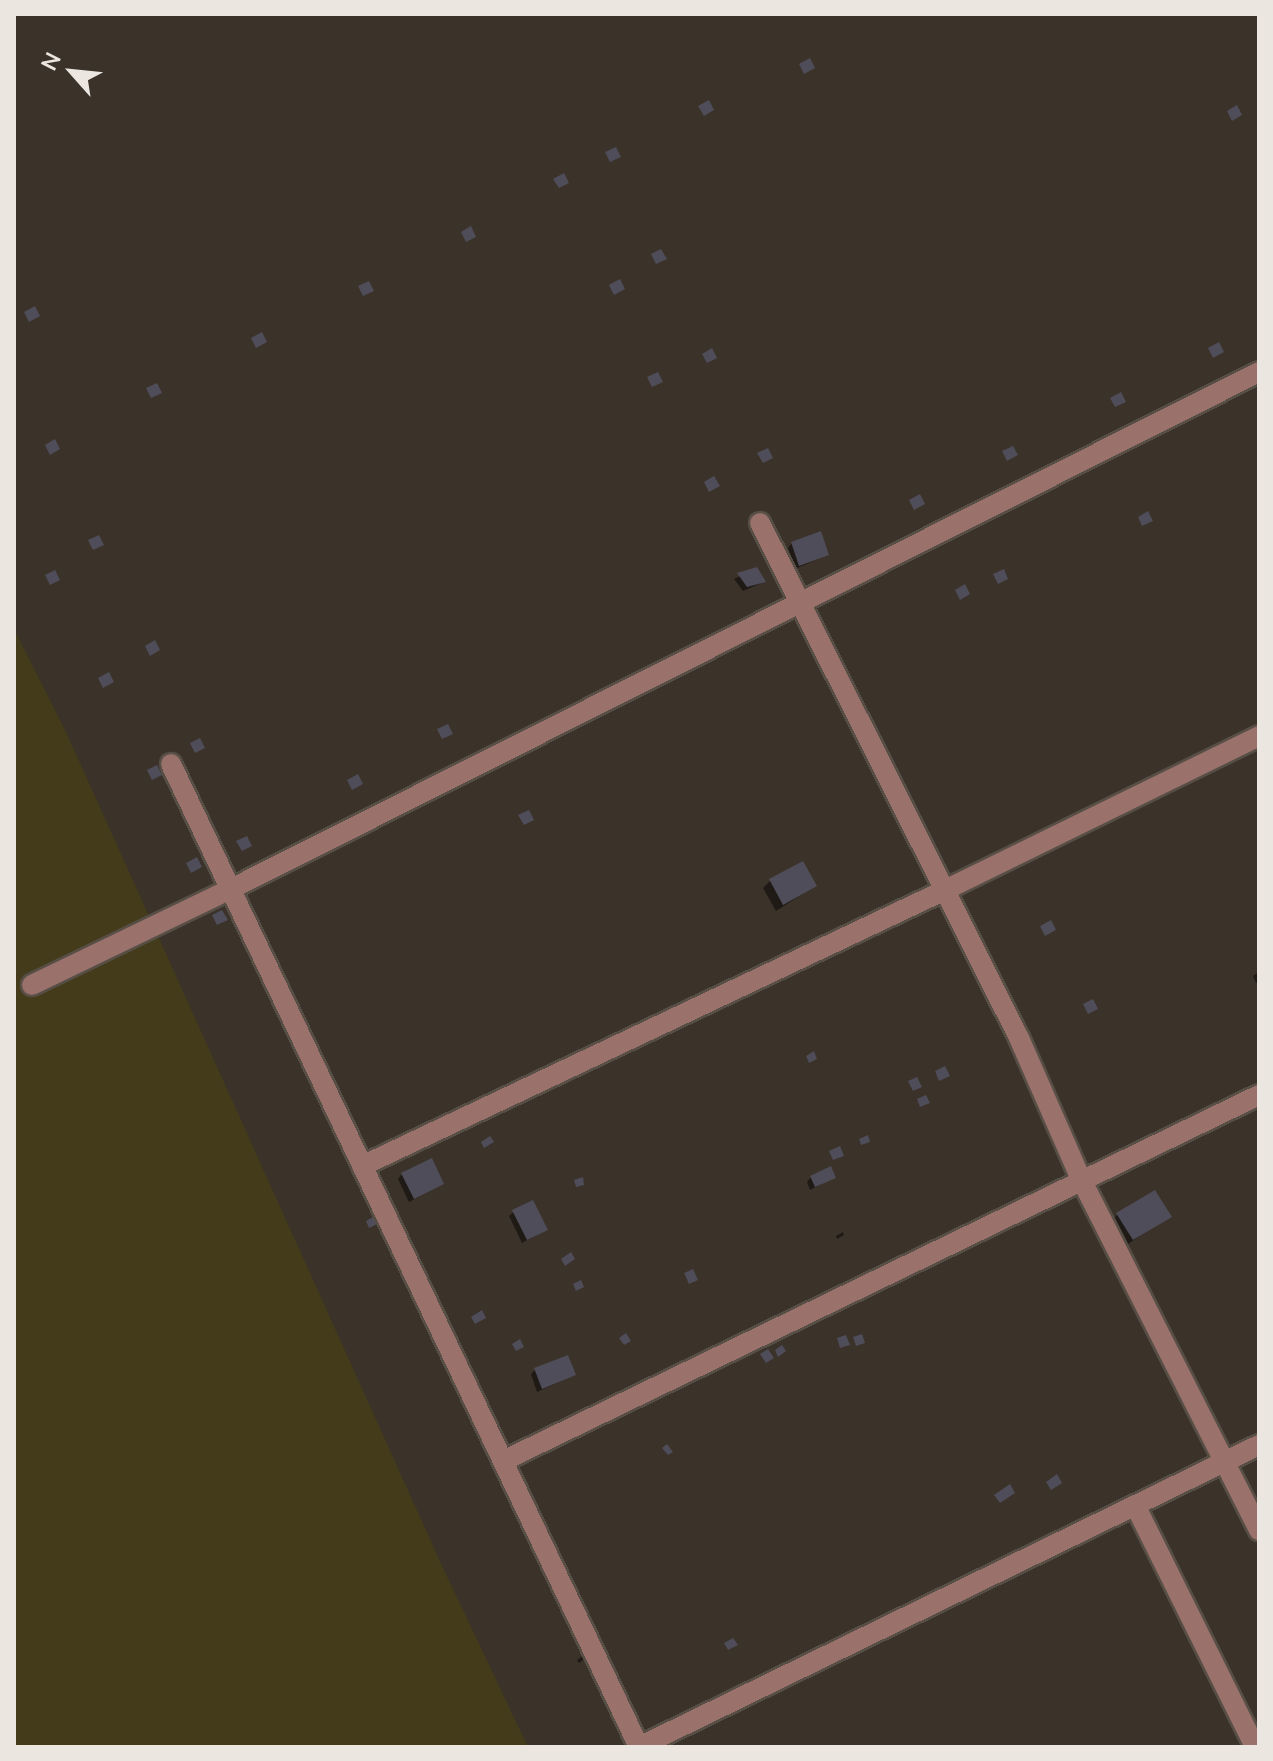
<!DOCTYPE html>
<style>
body{margin:0}
#map{position:relative;width:1273px;height:1761px;overflow:hidden;background:#3b3229;font-family:Mulish,sans-serif}
div>[style]{position:absolute}
.sand>*{inset:0;background:#443b1b}
.shadow>*{inset:0;background:#0007}
.building>*{inset:0;background:#4f4d5a}
.roads{filter:drop-shadow(2px 0 #574f46) drop-shadow(-2px 0 #574f46) drop-shadow(0 2px #574f46) drop-shadow(0 -2px #574f46)}
.minor>*{height:20px;margin:-10px;padding:0 10px;transform-origin:10px;border-radius:10px;background:#9a716b}
span{translate:-50% -50%;white-space:nowrap;text-align:center;line-height:1.15;-webkit-text-stroke:8px #3b3229;paint-order:stroke}
.frame{position:absolute;inset:0;border:16px solid #ece6e0;pointer-events:none}
.north{position:absolute;left:32px;top:32px;width:80px;height:80px;-webkit-text-stroke:6px #3b3229;paint-order:stroke;rotate:297deg;font-size:22px;font-weight:700;line-height:32px;text-align:center;color:#ece6e0}
.north::after{content:'';display:block;margin:auto;width:28px;height:36px;background:#ece6e0;clip-path:polygon(50% 0,100% 100%,50% 72%,0 100%)}
</style>
<div id="map">
<div class="sand">
<i style="clip-path:polygon(14px 629px,66px 732px,443px 1568px,528px 1747px,14px 1747px)"></i>
</div>
<div class="shadow">
<i style="clip-path:polygon(792px 543px,827px 555px,795px 569px,788px 548px)"></i>
<i style="clip-path:polygon(756px 569px,764px 582px,743px 591px,734px 579px)"></i>
<i style="clip-path:polygon(770px 881px,815px 886px,776px 911px,763px 888px)"></i>
<i style="clip-path:polygon(1259px 972px,1259px 982px,1256px 983px,1253px 976px)"></i>
<i style="clip-path:polygon(402px 1174px,442px 1184px,409px 1202px,398px 1179px)"></i>
<i style="clip-path:polygon(811px 1177px,834px 1177px,810px 1190px,807px 1182px)"></i>
<i style="clip-path:polygon(514px 1212px,545px 1230px,522px 1243px,509px 1216px)"></i>
<i style="clip-path:polygon(1118px 1214px,1169px 1217px,1125px 1246px,1111px 1222px)"></i>
<i style="clip-path:polygon(843px 1232px,844px 1235px,837px 1239px,836px 1236px)"></i>
<i style="clip-path:polygon(535px 1370px,574px 1375px,537px 1392px,531px 1374px)"></i>
<i style="clip-path:polygon(584px 1655px,586px 1658px,579px 1663px,577px 1660px)"></i>
</div>
<div class="building">
<i style="clip-path:polygon(810px 58px,815px 68px,804px 74px,799px 64px)"></i>
<i style="clip-path:polygon(709px 100px,714px 110px,704px 116px,698px 106px)"></i>
<i style="clip-path:polygon(1237px 105px,1242px 115px,1232px 121px,1227px 111px)"></i>
<i style="clip-path:polygon(616px 147px,621px 157px,610px 162px,605px 152px)"></i>
<i style="clip-path:polygon(564px 173px,569px 183px,559px 188px,553px 179px)"></i>
<i style="clip-path:polygon(471px 226px,476px 237px,466px 242px,461px 232px)"></i>
<i style="clip-path:polygon(661px 249px,667px 259px,656px 264px,651px 254px)"></i>
<i style="clip-path:polygon(620px 279px,625px 289px,614px 295px,609px 285px)"></i>
<i style="clip-path:polygon(369px 281px,374px 291px,363px 296px,358px 286px)"></i>
<i style="clip-path:polygon(35px 306px,40px 316px,29px 322px,24px 312px)"></i>
<i style="clip-path:polygon(262px 332px,267px 342px,256px 348px,251px 338px)"></i>
<i style="clip-path:polygon(1219px 342px,1224px 352px,1213px 358px,1208px 348px)"></i>
<i style="clip-path:polygon(712px 348px,717px 358px,707px 363px,702px 354px)"></i>
<i style="clip-path:polygon(658px 372px,663px 382px,652px 387px,647px 377px)"></i>
<i style="clip-path:polygon(157px 383px,162px 393px,151px 398px,146px 388px)"></i>
<i style="clip-path:polygon(1121px 392px,1126px 402px,1115px 407px,1110px 398px)"></i>
<i style="clip-path:polygon(55px 439px,60px 449px,50px 455px,45px 445px)"></i>
<i style="clip-path:polygon(1013px 446px,1018px 455px,1007px 461px,1002px 451px)"></i>
<i style="clip-path:polygon(768px 448px,773px 458px,763px 463px,757px 453px)"></i>
<i style="clip-path:polygon(714px 476px,720px 486px,709px 492px,704px 482px)"></i>
<i style="clip-path:polygon(920px 494px,925px 504px,914px 510px,909px 500px)"></i>
<i style="clip-path:polygon(1148px 511px,1153px 521px,1142px 526px,1138px 517px)"></i>
<i style="clip-path:polygon(821px 531px,829px 555px,799px 566px,791px 542px)"></i>
<i style="clip-path:polygon(99px 535px,104px 545px,93px 550px,88px 540px)"></i>
<i style="clip-path:polygon(757px 567px,766px 582px,747px 587px,737px 573px)"></i>
<i style="clip-path:polygon(1004px 569px,1008px 579px,998px 584px,993px 574px)"></i>
<i style="clip-path:polygon(55px 570px,60px 580px,50px 585px,45px 575px)"></i>
<i style="clip-path:polygon(965px 584px,970px 594px,960px 600px,955px 590px)"></i>
<i style="clip-path:polygon(155px 640px,160px 650px,150px 656px,145px 646px)"></i>
<i style="clip-path:polygon(109px 672px,114px 682px,103px 688px,98px 678px)"></i>
<i style="clip-path:polygon(448px 724px,453px 734px,442px 739px,437px 729px)"></i>
<i style="clip-path:polygon(200px 738px,205px 748px,195px 753px,190px 743px)"></i>
<i style="clip-path:polygon(157px 765px,162px 775px,152px 780px,147px 770px)"></i>
<i style="clip-path:polygon(358px 774px,363px 784px,352px 790px,347px 780px)"></i>
<i style="clip-path:polygon(529px 810px,534px 820px,524px 825px,518px 815px)"></i>
<i style="clip-path:polygon(247px 836px,252px 846px,242px 851px,236px 841px)"></i>
<i style="clip-path:polygon(197px 857px,202px 867px,191px 873px,186px 863px)"></i>
<i style="clip-path:polygon(803px 861px,817px 886px,783px 905px,769px 879px)"></i>
<i style="clip-path:polygon(222px 910px,228px 920px,217px 925px,212px 915px)"></i>
<i style="clip-path:polygon(1051px 920px,1056px 930px,1045px 936px,1040px 926px)"></i>
<i style="clip-path:polygon(1093px 999px,1098px 1009px,1088px 1014px,1083px 1004px)"></i>
<i style="clip-path:polygon(814px 1051px,817px 1059px,809px 1063px,806px 1056px)"></i>
<i style="clip-path:polygon(945px 1066px,950px 1076px,939px 1081px,935px 1071px)"></i>
<i style="clip-path:polygon(917px 1077px,922px 1087px,913px 1091px,908px 1081px)"></i>
<i style="clip-path:polygon(926px 1095px,930px 1103px,920px 1107px,917px 1099px)"></i>
<i style="clip-path:polygon(868px 1135px,870px 1142px,861px 1145px,859px 1139px)"></i>
<i style="clip-path:polygon(490px 1136px,494px 1142px,484px 1148px,481px 1142px)"></i>
<i style="clip-path:polygon(840px 1146px,844px 1156px,833px 1160px,829px 1151px)"></i>
<i style="clip-path:polygon(432px 1158px,444px 1184px,414px 1199px,401px 1173px)"></i>
<i style="clip-path:polygon(831px 1166px,836px 1178px,815px 1187px,810px 1176px)"></i>
<i style="clip-path:polygon(583px 1177px,584px 1185px,576px 1187px,574px 1180px)"></i>
<i style="clip-path:polygon(1155px 1190px,1172px 1217px,1133px 1240px,1116px 1213px)"></i>
<i style="clip-path:polygon(533px 1200px,548px 1230px,527px 1240px,512px 1210px)"></i>
<i style="clip-path:polygon(373px 1217px,377px 1224px,369px 1228px,366px 1221px)"></i>
<i style="clip-path:polygon(571px 1252px,575px 1259px,565px 1266px,561px 1259px)"></i>
<i style="clip-path:polygon(693px 1269px,698px 1280px,689px 1284px,684px 1273px)"></i>
<i style="clip-path:polygon(581px 1280px,584px 1287px,576px 1291px,573px 1284px)"></i>
<i style="clip-path:polygon(482px 1310px,486px 1318px,475px 1324px,471px 1317px)"></i>
<i style="clip-path:polygon(626px 1333px,631px 1341px,624px 1345px,619px 1338px)"></i>
<i style="clip-path:polygon(862px 1334px,865px 1343px,856px 1346px,853px 1337px)"></i>
<i style="clip-path:polygon(846px 1335px,850px 1345px,840px 1348px,837px 1338px)"></i>
<i style="clip-path:polygon(520px 1339px,524px 1347px,516px 1351px,512px 1344px)"></i>
<i style="clip-path:polygon(782px 1345px,786px 1351px,778px 1357px,775px 1350px)"></i>
<i style="clip-path:polygon(768px 1349px,774px 1358px,766px 1363px,760px 1354px)"></i>
<i style="clip-path:polygon(568px 1355px,576px 1375px,542px 1389px,534px 1368px)"></i>
<i style="clip-path:polygon(667px 1444px,673px 1452px,668px 1455px,662px 1448px)"></i>
<i style="clip-path:polygon(1057px 1474px,1062px 1483px,1051px 1490px,1046px 1482px)"></i>
<i style="clip-path:polygon(1010px 1484px,1015px 1493px,1000px 1503px,994px 1495px)"></i>
<i style="clip-path:polygon(733px 1638px,738px 1645px,728px 1650px,724px 1643px)"></i>
</div>
<div class="roads">
<div class="minor">
<i style="left:760px;top:523px;width:576px;rotate:63.3deg"></i>
<i style="left:1019px;top:1038px;width:154px;rotate:66.3deg"></i>
<i style="left:1081px;top:1179px;width:394px;rotate:63.1deg"></i>
<i style="left:171px;top:764px;width:1089px;rotate:64.54deg"></i>
<i style="left:32px;top:985px;width:221px;rotate:-25.8deg"></i>
<i style="left:231px;top:889px;width:1151px;rotate:-26.7deg"></i>
<i style="left:362px;top:1166px;width:645px;rotate:-25.33deg"></i>
<i style="left:945px;top:890px;width:350px;rotate:-26.1deg"></i>
<i style="left:503px;top:1461px;width:840px;rotate:-25.83deg"></i>
<i style="left:1136px;top:1507px;width:268px;rotate:63.6deg"></i>
<i style="left:639px;top:1747px;width:690px;rotate:-25.97deg"></i>
</div>
</div>
<div class="frame"></div>
<div class="north">N</div>
</div>
